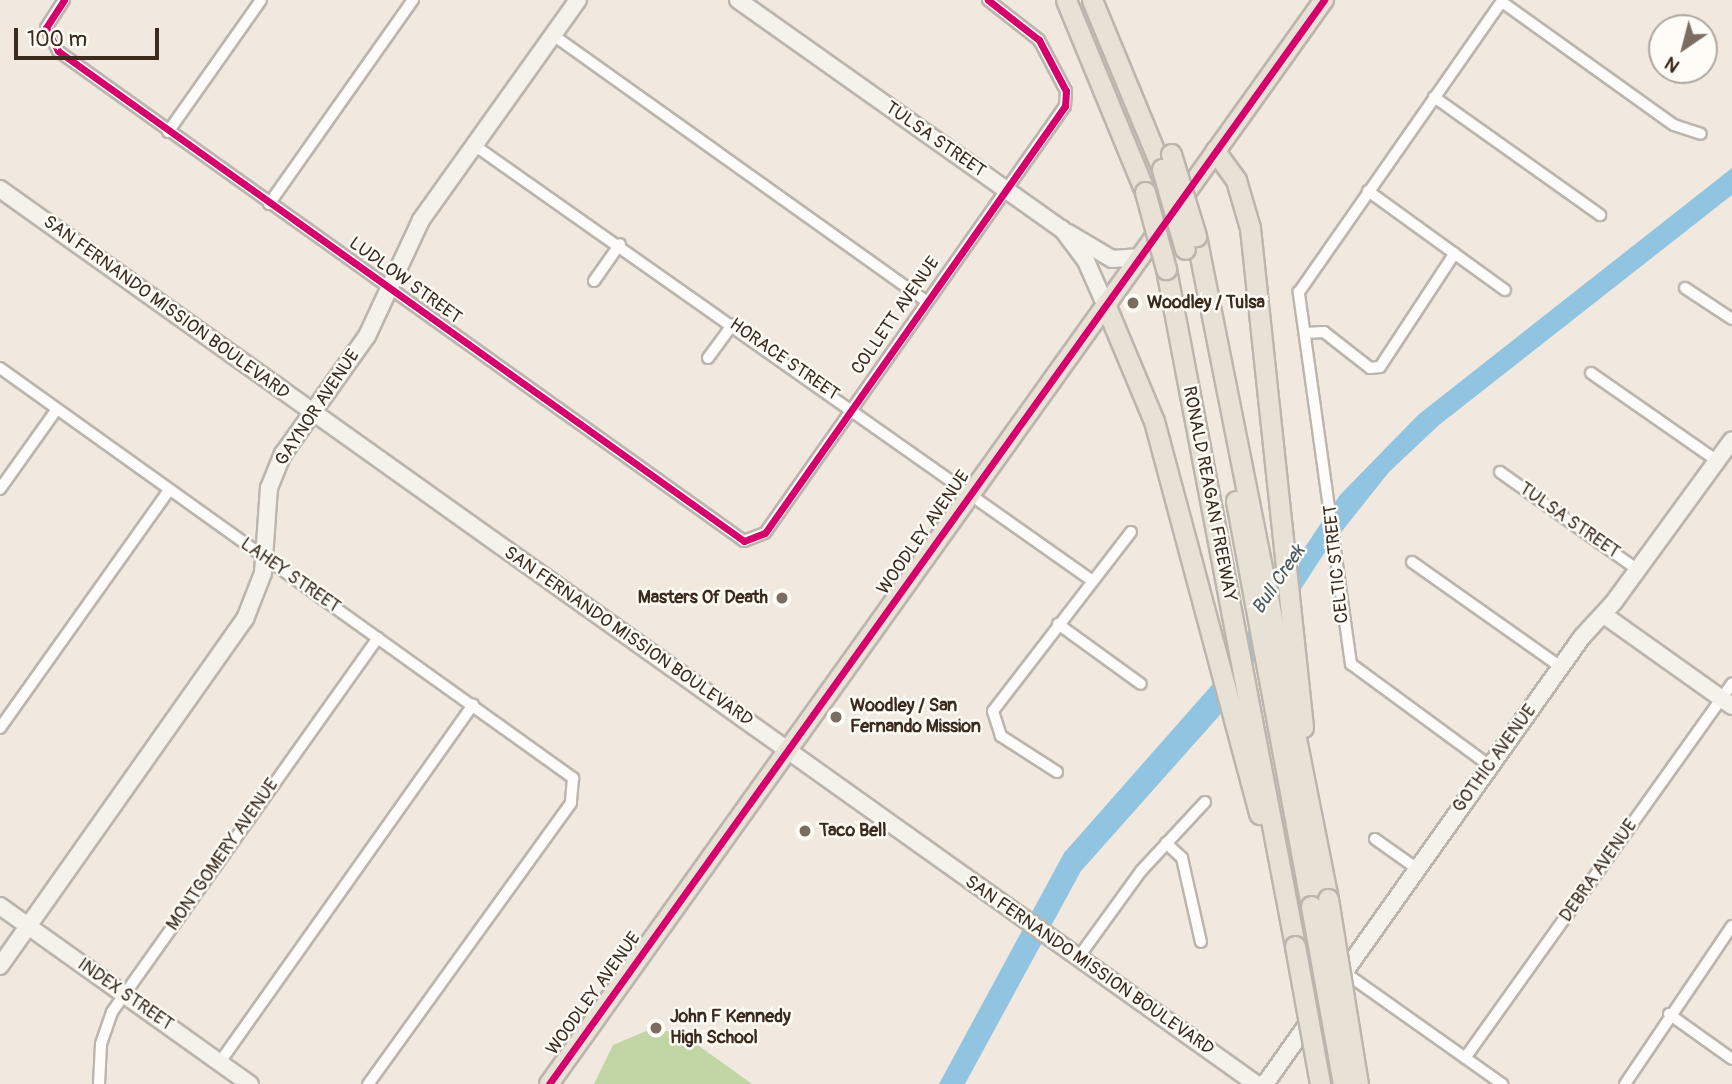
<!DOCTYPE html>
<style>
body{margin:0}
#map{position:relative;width:1732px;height:1084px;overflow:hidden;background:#f1e9df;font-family:Pangolin,sans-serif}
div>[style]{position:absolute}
.green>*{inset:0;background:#c1d6a4}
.water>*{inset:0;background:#90c4e0}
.roads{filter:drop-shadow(2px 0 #bcb5ae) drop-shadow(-2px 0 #bcb5ae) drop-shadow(0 2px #bcb5ae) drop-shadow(0 -2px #bcb5ae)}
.street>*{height:10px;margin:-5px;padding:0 5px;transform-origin:5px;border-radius:5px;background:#fdfcfa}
.secondary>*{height:16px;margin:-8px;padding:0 8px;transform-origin:8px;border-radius:8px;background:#f5f2ec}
.primary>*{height:18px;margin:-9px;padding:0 9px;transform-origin:9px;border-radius:9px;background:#e8e2d6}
.highway>*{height:19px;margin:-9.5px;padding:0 9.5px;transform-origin:9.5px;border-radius:9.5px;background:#e8e2d6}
.bridges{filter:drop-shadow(2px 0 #bcb5ae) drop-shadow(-2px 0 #bcb5ae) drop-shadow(0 2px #bcb5ae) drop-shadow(0 -2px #bcb5ae)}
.highway-bridge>*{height:19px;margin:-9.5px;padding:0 9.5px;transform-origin:9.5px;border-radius:9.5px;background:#e8e2d6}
.cycleway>*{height:7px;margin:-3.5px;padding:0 3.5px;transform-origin:3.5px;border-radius:3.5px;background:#d6006c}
.dots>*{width:19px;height:19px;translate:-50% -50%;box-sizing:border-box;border:4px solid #fdfcf7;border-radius:50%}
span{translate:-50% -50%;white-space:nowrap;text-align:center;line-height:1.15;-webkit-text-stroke:5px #fdfcf7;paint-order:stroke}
.street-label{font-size:18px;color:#3b2a1e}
.poi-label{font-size:18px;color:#3b2a1e;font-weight:700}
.left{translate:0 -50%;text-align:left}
.right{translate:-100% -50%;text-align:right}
.water-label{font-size:19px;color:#4a5a62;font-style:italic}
.north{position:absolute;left:1648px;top:14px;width:70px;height:70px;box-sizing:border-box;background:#fdfcf7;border:2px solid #afa8a0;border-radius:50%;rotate:215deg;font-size:19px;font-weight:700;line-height:28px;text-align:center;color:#3b2a1e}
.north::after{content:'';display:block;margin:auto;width:24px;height:32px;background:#7b6d62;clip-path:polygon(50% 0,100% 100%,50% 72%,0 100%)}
.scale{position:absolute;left:14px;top:28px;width:145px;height:32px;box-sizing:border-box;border:4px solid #3b2a1e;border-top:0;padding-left:9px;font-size:21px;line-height:24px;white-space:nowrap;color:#3b2a1e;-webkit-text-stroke:5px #fdfcf7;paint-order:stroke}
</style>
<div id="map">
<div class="green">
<i style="clip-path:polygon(651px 1029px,681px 1033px,752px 1084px,594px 1084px,613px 1045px)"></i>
</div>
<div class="water">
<i style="clip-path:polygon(1732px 168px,1732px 195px,1439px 425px,1389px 472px,1323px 555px,1219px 716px,1081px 871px,965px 1084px,939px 1084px,1064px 853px,1212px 685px,1340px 495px,1418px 415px)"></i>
</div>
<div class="roads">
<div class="street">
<i style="left:64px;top:0;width:33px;rotate:123deg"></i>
<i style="left:46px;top:28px;width:26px;rotate:62deg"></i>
<i style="left:58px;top:51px;width:843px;rotate:35.54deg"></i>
<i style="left:744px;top:541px;width:22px;rotate:-21deg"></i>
<i style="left:765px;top:533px;width:522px;rotate:-54.91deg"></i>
<i style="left:1065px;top:106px;width:15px;rotate:-86deg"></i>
<i style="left:1066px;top:91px;width:58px;rotate:-117.9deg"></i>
<i style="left:1039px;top:40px;width:65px;rotate:-141.9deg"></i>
<i style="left:1502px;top:2px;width:211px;rotate:35.6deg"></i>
<i style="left:1674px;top:125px;width:28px;rotate:18deg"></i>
<i style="left:553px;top:35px;width:458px;rotate:35.5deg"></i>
<i style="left:1434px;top:97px;width:204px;rotate:35.4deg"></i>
<i style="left:168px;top:132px;width:161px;rotate:-54.8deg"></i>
<i style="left:474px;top:145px;width:754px;rotate:35.17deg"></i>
<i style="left:1368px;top:191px;width:169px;rotate:35.9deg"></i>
<i style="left:269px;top:204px;width:250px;rotate:-54.8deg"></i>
<i style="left:594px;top:281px;width:45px;rotate:-54.9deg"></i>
<i style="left:1685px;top:288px;width:56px;rotate:33.4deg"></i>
<i style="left:1305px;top:333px;width:19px;rotate:-3deg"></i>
<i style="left:1324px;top:332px;width:58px;rotate:38deg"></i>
<i style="left:1370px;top:368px;width:10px;rotate:-6deg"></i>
<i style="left:1380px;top:367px;width:136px;rotate:-56.7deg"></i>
<i style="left:708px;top:358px;width:42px;rotate:-53.7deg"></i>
<i style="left:0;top:368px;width:705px;rotate:35.58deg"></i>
<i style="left:573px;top:778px;width:25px;rotate:95deg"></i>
<i style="left:571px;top:803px;width:347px;rotate:125.8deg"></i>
<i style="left:1591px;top:373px;width:154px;rotate:34.9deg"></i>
<i style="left:1500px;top:472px;width:169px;rotate:35.4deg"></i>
<i style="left:0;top:489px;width:98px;rotate:-54.5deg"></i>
<i style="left:1412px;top:562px;width:182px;rotate:35.2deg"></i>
<i style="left:1058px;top:624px;width:102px;rotate:35.9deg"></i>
<i style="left:0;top:728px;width:292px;rotate:-54.6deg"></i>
<i style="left:1490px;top:766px;width:172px;rotate:-143.7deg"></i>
<i style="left:1351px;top:664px;width:376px;rotate:-98deg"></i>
<i style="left:1299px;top:292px;width:356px;rotate:-55.1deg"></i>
<i style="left:1057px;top:772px;width:67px;rotate:-147.3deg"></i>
<i style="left:1001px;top:736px;width:26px;rotate:-108deg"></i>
<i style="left:993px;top:711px;width:226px;rotate:-52.4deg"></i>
<i style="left:1375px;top:839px;width:50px;rotate:35.3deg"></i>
<i style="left:1166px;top:843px;width:22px;rotate:43deg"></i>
<i style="left:1182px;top:858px;width:86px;rotate:77.3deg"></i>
<i style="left:1078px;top:958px;width:107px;rotate:-54.1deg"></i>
<i style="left:1141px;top:871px;width:94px;rotate:-47.2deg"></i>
<i style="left:1344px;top:972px;width:194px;rotate:35.3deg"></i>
<i style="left:1669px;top:1014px;width:77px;rotate:35.5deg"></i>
<i style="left:1465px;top:1058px;width:460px;rotate:-54.5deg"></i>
<i style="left:220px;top:1062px;width:438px;rotate:-54.7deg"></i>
<i style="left:99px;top:1084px;width:40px;rotate:-87.1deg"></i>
<i style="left:101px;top:1044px;width:34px;rotate:-71deg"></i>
<i style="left:112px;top:1012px;width:459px;rotate:-54.6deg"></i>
<i style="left:1625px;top:1084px;width:191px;rotate:-55.9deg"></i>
</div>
<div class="secondary">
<i style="left:738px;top:0;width:397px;rotate:35.3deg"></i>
<i style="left:1062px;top:229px;width:40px;rotate:53deg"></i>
<i style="left:1086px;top:261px;width:47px;rotate:66.2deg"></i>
<i style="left:0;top:189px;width:1542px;rotate:35.47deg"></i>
<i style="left:1068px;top:233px;width:51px;rotate:30.6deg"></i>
<i style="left:1112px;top:259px;width:26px;rotate:-4deg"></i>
<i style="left:1604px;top:615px;width:157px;rotate:35.4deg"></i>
<i style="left:0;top:906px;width:307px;rotate:35.5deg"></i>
<i style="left:0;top:966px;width:425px;rotate:-54.8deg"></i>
<i style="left:245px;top:619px;width:49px;rotate:-68.6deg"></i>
<i style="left:263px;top:573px;width:85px;rotate:-86deg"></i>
<i style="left:269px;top:488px;width:37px;rotate:-68deg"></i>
<i style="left:283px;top:454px;width:145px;rotate:-54.6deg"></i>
<i style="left:367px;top:336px;width:128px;rotate:-65deg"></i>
<i style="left:421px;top:220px;width:270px;rotate:-54.5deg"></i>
<i style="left:1265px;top:1084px;width:548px;rotate:-54.66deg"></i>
<i style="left:1582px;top:637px;width:47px;rotate:-47.6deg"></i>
<i style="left:1614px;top:602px;width:200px;rotate:-53.9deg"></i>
</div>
<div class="primary">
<i style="left:549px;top:1084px;width:1333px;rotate:-54.44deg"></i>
</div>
<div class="highway">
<i style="left:1066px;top:0;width:208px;rotate:67.6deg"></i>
<i style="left:1092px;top:0;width:183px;rotate:67.5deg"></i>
<i style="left:1215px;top:151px;width:36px;rotate:54deg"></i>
<i style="left:1236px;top:180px;width:50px;rotate:73.7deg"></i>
<i style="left:1250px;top:228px;width:502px;rotate:83.94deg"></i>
<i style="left:1196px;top:236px;width:676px;rotate:78.74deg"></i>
<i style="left:1166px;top:269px;width:689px;rotate:79.21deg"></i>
<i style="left:1105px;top:304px;width:127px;rotate:67.3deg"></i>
<i style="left:1154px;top:421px;width:407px;rotate:75deg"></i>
<i style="left:1236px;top:501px;width:412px;rotate:79.5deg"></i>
</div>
</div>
<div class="bridges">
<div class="highway-bridge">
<i style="left:1171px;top:154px;width:86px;rotate:73deg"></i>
<i style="left:1162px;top:169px;width:83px;rotate:74deg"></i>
<i style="left:1145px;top:192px;width:80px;rotate:74.7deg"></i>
<i style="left:1328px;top:899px;width:187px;rotate:80.8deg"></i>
<i style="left:1311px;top:906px;width:181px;rotate:79.8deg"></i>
<i style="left:1295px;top:946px;width:140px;rotate:79.7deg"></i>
</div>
</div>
<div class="cycleway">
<i style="left:64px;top:0;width:33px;rotate:123deg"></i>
<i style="left:46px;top:28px;width:26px;rotate:62deg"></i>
<i style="left:58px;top:51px;width:843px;rotate:35.54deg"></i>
<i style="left:744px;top:541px;width:22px;rotate:-21deg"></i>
<i style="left:765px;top:533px;width:522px;rotate:-54.91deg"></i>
<i style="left:1065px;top:106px;width:15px;rotate:-86deg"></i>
<i style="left:1066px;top:91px;width:58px;rotate:-117.9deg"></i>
<i style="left:1039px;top:40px;width:65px;rotate:-141.9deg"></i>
<i style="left:549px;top:1084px;width:1333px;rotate:-54.44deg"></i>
</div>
<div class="dots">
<i style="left:1133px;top:303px;background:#7b6d62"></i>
<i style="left:782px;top:598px;background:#7b6d62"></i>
<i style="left:836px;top:717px;background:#7b6d62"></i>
<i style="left:805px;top:831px;background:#7b6d62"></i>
<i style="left:656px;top:1028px;background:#7b6d62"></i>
</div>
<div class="street-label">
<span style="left:935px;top:140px;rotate:35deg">TULSA STREET</span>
<span style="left:405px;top:281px;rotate:36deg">LUDLOW STREET</span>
<span style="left:166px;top:308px;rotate:36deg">SAN FERNANDO MISSION BOULEVARD</span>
<span style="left:896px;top:316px;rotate:-55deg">COLLETT AVENUE</span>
<span style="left:784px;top:360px;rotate:35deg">HORACE STREET</span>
<span style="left:318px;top:408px;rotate:-56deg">GAYNOR AVENUE</span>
<span style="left:1209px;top:494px;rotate:79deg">RONALD REAGAN FREEWAY</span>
<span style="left:1569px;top:521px;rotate:35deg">TULSA STREET</span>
<span style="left:924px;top:533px;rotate:-55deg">WOODLEY AVENUE</span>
<span style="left:1337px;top:564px;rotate:-96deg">CELTIC STREET</span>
<span style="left:290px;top:576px;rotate:35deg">LAHEY STREET</span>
<span style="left:628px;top:637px;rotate:35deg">SAN FERNANDO MISSION BOULEVARD</span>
<span style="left:1495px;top:759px;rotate:-54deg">GOTHIC AVENUE</span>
<span style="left:223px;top:855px;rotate:-55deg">MONTGOMERY AVENUE</span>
<span style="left:1599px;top:871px;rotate:-55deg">DEBRA AVENUE</span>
<span style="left:1089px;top:966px;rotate:35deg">SAN FERNANDO MISSION BOULEVARD</span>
<span style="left:594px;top:994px;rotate:-54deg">WOODLEY AVENUE</span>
<span style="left:125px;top:995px;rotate:35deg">INDEX STREET</span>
</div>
<div class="poi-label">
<span class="left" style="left:1147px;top:303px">Woodley / Tulsa</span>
<span class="right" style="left:768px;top:598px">Masters Of Death</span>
<span class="left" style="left:850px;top:717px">Woodley / San<br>Fernando Mission</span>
<span class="left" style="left:819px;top:831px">Taco Bell</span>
<span class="left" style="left:670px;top:1028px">John F Kennedy<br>High School</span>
</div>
<div class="water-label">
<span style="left:1279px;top:580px;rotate:-56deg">Bull Creek</span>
</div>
<div class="north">N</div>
<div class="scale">100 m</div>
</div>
